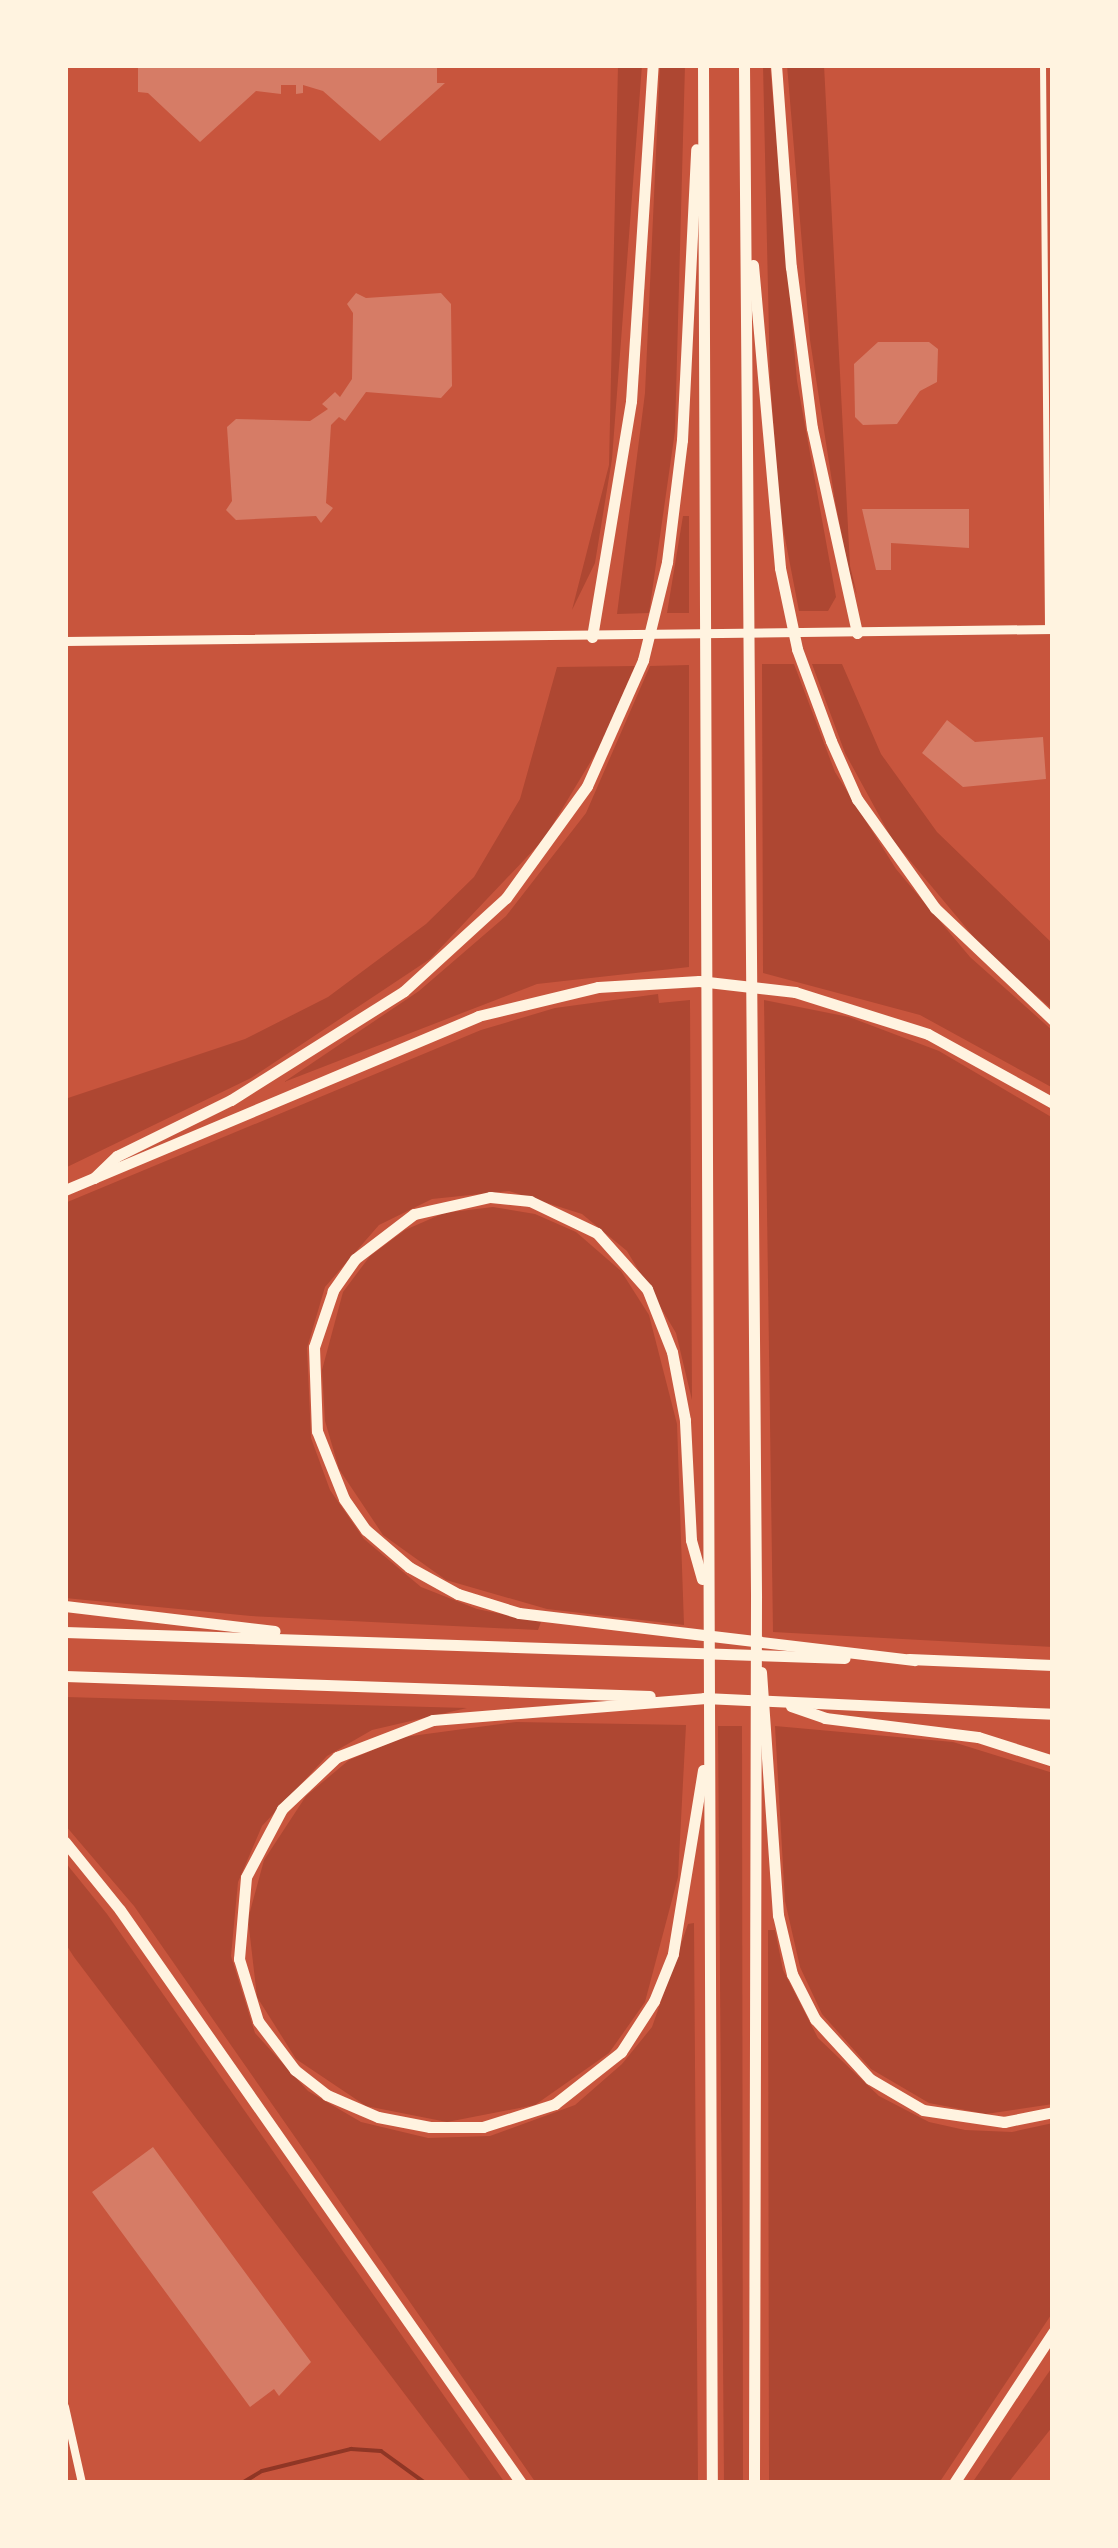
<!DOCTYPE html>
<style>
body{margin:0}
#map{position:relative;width:1118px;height:2548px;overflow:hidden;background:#c8553d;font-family:Rubik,sans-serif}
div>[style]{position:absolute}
.green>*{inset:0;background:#ae4732}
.stream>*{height:4px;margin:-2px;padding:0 2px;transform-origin:2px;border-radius:2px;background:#8f3625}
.building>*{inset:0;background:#d67c66}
.minor>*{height:6px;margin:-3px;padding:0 3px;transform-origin:3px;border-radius:3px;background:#fff3e0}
.tertiary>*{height:8px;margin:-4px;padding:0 4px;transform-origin:4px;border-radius:4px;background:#fff3e0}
.secondary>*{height:9px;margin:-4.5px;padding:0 4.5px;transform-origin:4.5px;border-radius:4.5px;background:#fff3e0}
.motorway>*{height:11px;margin:-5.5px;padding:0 5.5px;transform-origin:5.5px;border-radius:5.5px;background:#fff3e0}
span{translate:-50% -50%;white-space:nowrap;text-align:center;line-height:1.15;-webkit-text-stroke:10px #fff3e0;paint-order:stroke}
.frame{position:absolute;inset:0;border:68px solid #fff3e0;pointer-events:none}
</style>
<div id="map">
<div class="green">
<i style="clip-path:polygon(618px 65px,642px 65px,612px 459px,595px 563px,572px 610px,609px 465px)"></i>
<i style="clip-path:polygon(660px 65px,685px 65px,675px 431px,649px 613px,617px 614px,645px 393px)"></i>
<i style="clip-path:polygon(763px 65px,770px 65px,797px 381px,836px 597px,828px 611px,799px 611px,780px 512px,770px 379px)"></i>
<i style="clip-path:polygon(787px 65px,824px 65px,850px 566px,857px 595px,849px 571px,835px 501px,810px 340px)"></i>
<i style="clip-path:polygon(683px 516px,689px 516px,689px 613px,667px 613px)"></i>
<i style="clip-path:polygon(762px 664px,794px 664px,835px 772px,896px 869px,970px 957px,1053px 1031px,1053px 1088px,920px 1015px,763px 973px)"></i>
<i style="clip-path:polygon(812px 664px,842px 664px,881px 754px,937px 832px,1053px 944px,1053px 1010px,988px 954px,892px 839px,845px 753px)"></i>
<i style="clip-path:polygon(689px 665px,689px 967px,537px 984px,284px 1082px,419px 991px,506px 916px,586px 813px,650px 666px)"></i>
<i style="clip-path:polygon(635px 666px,600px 746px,544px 839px,430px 959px,251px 1078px,65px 1168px,65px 1099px,245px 1039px,328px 997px,426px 924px,474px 877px,520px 799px,557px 667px)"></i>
<i style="clip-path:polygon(658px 994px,659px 1003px,690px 1000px,692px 1400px,676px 1333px,627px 1251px,582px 1214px,509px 1191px,432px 1199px,379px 1225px,325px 1287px,307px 1348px,311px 1438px,330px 1490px,364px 1539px,421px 1587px,477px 1609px,541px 1622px,538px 1630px,251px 1616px,65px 1598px,65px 1203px,481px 1030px,555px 1008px)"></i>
<i style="clip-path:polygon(764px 1000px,849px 1017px,939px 1051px,1053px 1118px,1053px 1647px,773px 1632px)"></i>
<i style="clip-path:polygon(493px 1207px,535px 1214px,576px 1232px,621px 1271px,649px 1315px,677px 1424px,684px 1625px,547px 1609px,446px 1580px,383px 1535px,339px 1469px,325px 1421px,322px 1370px,343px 1292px,370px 1256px,405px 1230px,444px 1213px)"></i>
<i style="clip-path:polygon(65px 1697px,467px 1708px,372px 1730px,327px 1756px,262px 1826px,238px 1882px,231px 1956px,255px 2033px,308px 2091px,361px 2122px,428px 2138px,490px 2136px,575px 2105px,622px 2064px,652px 2027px,688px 1924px,694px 1923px,698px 2483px,536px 2483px,134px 1906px,65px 1825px)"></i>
<i style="clip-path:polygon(516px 1722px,686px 1725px,678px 1877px,645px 2002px,609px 2053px,535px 2105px,447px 2122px,366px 2106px,296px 2059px,257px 1997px,248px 1919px,264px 1860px,306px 1796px,349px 1760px,404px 1737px)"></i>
<i style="clip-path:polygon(718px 1726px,742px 1726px,743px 2483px,724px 2483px)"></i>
<i style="clip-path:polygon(775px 1726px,953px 1742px,1053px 1773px,1053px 2104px,986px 2114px,929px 2103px,871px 2069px,822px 2014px,800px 1967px,785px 1901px)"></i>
<i style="clip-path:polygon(65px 1862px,107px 1914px,505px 2483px,472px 2483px,74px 1957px,65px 1943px)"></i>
<i style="clip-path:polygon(768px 1930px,775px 1930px,783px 1970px,818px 2038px,879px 2096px,929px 2122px,965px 2130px,1012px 2132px,1053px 2123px,1053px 2312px,939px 2483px,769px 2483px)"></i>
<i style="clip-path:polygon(1053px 2366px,1053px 2426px,1008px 2483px,972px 2483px)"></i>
</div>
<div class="stream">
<i style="left:242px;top:2483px;width:23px;rotate:-31deg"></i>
<i style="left:262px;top:2471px;width:92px;rotate:-13.9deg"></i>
<i style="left:351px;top:2449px;width:30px;rotate:4deg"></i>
<i style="left:381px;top:2451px;width:54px;rotate:36deg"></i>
</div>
<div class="building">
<i style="clip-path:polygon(138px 65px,437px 65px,437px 83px,445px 83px,380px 141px,323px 91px,303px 85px,303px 93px,296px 94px,296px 85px,281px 85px,281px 94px,256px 91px,200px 142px,148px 93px,138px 92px)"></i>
<i style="clip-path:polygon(356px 293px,366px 298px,441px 293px,451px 304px,452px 386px,441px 398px,366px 392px,345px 421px,339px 417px,331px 425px,326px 503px,333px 508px,321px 523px,316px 516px,236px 520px,226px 510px,232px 501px,227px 427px,236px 419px,310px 421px,328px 409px,322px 404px,335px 392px,340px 397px,352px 379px,353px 313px,347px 304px)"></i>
<i style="clip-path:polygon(878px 342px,929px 342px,938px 349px,937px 382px,920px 391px,897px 424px,863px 425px,855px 417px,854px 364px)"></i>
<i style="clip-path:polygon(862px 509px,969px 509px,969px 548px,891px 543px,891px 570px,876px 570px)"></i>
<i style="clip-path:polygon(947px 720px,975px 742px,1043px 737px,1046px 779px,963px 787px,922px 753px)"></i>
<i style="clip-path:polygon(153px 2147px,311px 2362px,279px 2396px,274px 2389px,250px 2407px,92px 2192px)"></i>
</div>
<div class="minor">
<i style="left:1043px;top:65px;width:564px;rotate:89.49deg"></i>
</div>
<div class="tertiary">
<i style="left:65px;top:2407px;width:78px;rotate:77.4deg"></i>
</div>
<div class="secondary">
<i style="left:65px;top:641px;width:988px;rotate:-0.7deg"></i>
</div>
<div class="motorway">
<i style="left:703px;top:65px;width:2418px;rotate:89.79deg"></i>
<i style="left:744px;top:65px;width:1533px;rotate:89.55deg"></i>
<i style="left:756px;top:1598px;width:885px;rotate:90.13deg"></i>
<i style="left:776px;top:65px;width:203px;rotate:85.8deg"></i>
<i style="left:791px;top:267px;width:162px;rotate:82.6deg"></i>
<i style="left:812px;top:428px;width:210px;rotate:77.6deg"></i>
<i style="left:753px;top:265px;width:304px;rotate:84.9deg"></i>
<i style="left:780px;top:568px;width:83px;rotate:78.1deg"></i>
<i style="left:797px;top:649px;width:98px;rotate:69.7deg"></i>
<i style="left:831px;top:741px;width:64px;rotate:65.9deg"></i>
<i style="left:857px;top:799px;width:134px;rotate:54.4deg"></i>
<i style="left:935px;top:908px;width:163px;rotate:43.5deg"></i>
<i style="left:592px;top:637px;width:239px;rotate:-80.6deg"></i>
<i style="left:631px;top:401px;width:337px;rotate:-86.3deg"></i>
<i style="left:94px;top:1178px;width:32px;rotate:-44deg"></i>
<i style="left:117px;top:1156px;width:127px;rotate:-26.2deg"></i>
<i style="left:231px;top:1100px;width:204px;rotate:-32.2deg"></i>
<i style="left:404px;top:991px;width:138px;rotate:-42.4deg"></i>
<i style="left:506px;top:898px;width:138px;rotate:-54.1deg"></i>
<i style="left:587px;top:786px;width:138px;rotate:-66deg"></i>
<i style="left:643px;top:660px;width:101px;rotate:-76.2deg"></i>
<i style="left:667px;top:562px;width:123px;rotate:-83deg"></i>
<i style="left:682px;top:440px;width:291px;rotate:-87.2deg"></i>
<i style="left:65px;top:1190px;width:448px;rotate:-22.8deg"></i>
<i style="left:478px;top:1016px;width:123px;rotate:-13.6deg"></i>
<i style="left:598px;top:987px;width:101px;rotate:-3.4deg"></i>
<i style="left:699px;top:981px;width:97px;rotate:6.5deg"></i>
<i style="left:795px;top:992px;width:139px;rotate:17.5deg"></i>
<i style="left:928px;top:1034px;width:143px;rotate:28.9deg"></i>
<i style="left:702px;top:1579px;width:41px;rotate:-105.8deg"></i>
<i style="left:691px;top:1540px;width:120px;rotate:-92.9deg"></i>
<i style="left:685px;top:1420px;width:69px;rotate:-100.8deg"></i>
<i style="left:672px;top:1352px;width:68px;rotate:-111.6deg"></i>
<i style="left:647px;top:1289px;width:75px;rotate:-131.8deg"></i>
<i style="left:597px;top:1233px;width:74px;rotate:-154.5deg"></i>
<i style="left:530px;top:1201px;width:40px;rotate:-174.3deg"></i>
<i style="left:490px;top:1197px;width:78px;rotate:167.4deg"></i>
<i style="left:414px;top:1214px;width:74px;rotate:142.7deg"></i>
<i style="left:355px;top:1259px;width:39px;rotate:125deg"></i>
<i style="left:333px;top:1291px;width:59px;rotate:108.7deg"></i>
<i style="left:314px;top:1347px;width:84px;rotate:88deg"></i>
<i style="left:317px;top:1431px;width:73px;rotate:68.3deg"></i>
<i style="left:344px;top:1499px;width:38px;rotate:55deg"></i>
<i style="left:366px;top:1530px;width:57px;rotate:40.7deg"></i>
<i style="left:409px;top:1567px;width:56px;rotate:28.9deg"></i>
<i style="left:458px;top:1594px;width:64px;rotate:17.3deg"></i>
<i style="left:519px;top:1613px;width:398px;rotate:6.8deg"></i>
<i style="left:65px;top:1606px;width:211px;rotate:6.8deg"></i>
<i style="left:65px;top:1632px;width:780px;rotate:1.91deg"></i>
<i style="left:909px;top:1659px;width:144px;rotate:2.4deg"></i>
<i style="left:761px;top:1672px;width:244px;rotate:86deg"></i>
<i style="left:778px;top:1915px;width:61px;rotate:76.7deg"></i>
<i style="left:792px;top:1974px;width:51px;rotate:62.9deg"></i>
<i style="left:815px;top:2019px;width:81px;rotate:47.5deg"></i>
<i style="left:870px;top:2079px;width:61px;rotate:30.3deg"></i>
<i style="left:923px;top:2110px;width:82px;rotate:8.4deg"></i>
<i style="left:1004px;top:2122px;width:50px;rotate:-11.5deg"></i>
<i style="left:65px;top:1676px;width:585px;rotate:1.96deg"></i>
<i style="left:704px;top:1698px;width:349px;rotate:2.6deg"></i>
<i style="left:791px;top:1706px;width:36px;rotate:19deg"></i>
<i style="left:825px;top:1718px;width:154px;rotate:7.1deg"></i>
<i style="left:978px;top:1737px;width:79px;rotate:17.7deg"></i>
<i style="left:703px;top:1770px;width:186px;rotate:99.3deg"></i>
<i style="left:673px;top:1954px;width:51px;rotate:112deg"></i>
<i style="left:654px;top:2001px;width:61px;rotate:122.9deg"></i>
<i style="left:621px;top:2052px;width:84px;rotate:141.8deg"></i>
<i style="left:555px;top:2104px;width:76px;rotate:162.3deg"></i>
<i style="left:483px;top:2127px;width:53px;rotate:180deg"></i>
<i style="left:430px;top:2127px;width:53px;rotate:-169.1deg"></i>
<i style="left:378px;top:2117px;width:56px;rotate:-156.7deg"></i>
<i style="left:327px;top:2095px;width:41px;rotate:-142deg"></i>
<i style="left:295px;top:2070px;width:61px;rotate:-127.1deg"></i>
<i style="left:258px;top:2021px;width:65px;rotate:-107deg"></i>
<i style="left:239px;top:1959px;width:82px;rotate:-85.1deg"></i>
<i style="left:246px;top:1877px;width:77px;rotate:-62.1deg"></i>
<i style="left:282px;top:1809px;width:76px;rotate:-43.4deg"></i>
<i style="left:337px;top:1757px;width:103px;rotate:-21.1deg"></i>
<i style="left:433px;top:1720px;width:277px;rotate:-4.6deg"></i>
<i style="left:65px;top:1842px;width:87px;rotate:51deg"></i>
<i style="left:120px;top:1910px;width:699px;rotate:55.01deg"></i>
<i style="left:954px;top:2483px;width:181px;rotate:-56.7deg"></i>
</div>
<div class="frame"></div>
</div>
